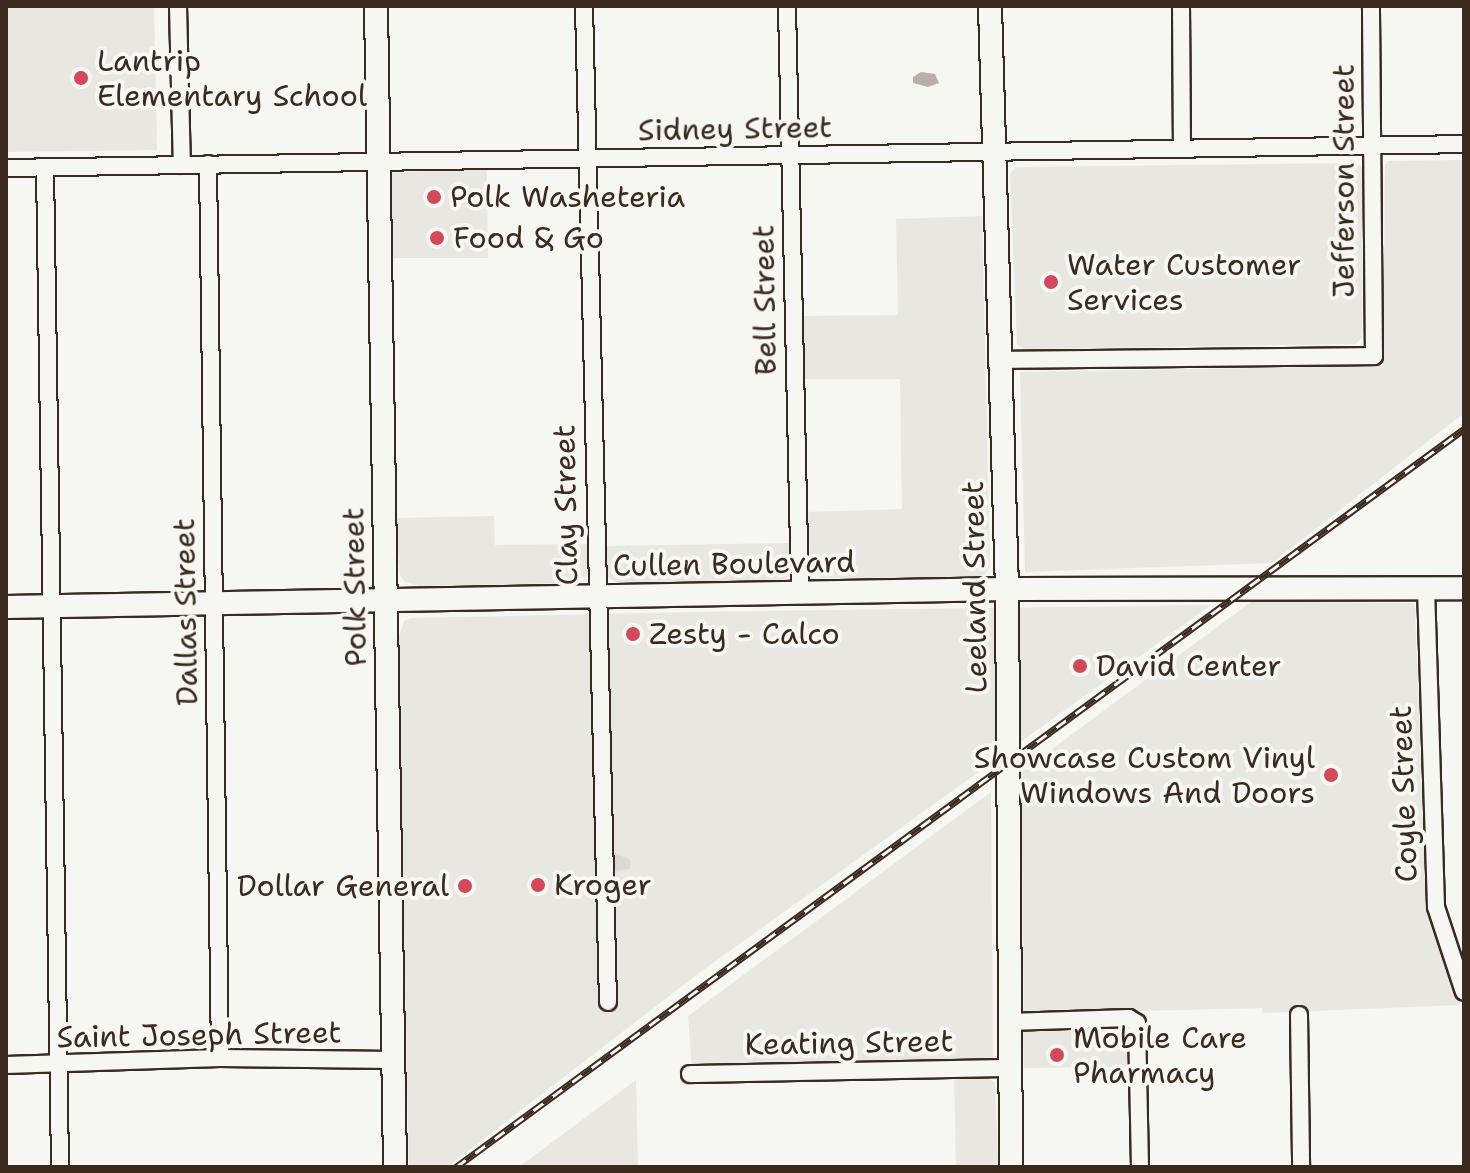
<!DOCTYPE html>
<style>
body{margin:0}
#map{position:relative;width:1470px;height:1173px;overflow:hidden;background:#f6f6f2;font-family:"Shantell Sans",sans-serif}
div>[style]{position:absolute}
.built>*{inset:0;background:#e8e7e2}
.green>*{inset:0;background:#dad9d3}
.water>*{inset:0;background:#b6b0a9}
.roads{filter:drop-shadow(2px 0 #3b2a1e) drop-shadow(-2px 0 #3b2a1e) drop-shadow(0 2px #3b2a1e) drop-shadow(0 -2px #3b2a1e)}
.street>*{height:16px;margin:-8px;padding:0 8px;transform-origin:8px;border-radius:8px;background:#f6f6f2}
.secondary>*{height:22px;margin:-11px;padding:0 11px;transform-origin:11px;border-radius:11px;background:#f6f6f2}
.rail>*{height:7px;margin-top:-3.5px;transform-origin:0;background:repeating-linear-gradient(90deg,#f6f6f2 0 12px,#3b2a1e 0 24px);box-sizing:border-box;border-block:2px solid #3b2a1e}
.dots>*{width:22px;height:22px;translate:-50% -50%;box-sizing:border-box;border:4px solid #f6f6f2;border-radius:50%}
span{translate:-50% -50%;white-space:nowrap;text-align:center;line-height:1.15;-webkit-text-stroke:8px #f6f6f2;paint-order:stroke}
.poi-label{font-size:30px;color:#3b2a1e}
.left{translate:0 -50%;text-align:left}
.right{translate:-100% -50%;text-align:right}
.street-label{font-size:30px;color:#3b2a1e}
.frame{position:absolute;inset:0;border:8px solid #3b2a1e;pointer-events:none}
</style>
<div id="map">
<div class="built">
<i style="clip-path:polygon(6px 6px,154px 6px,157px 150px,6px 152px)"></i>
<i style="clip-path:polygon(1464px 160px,1464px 413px,1272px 563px,1025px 572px,1020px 372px,1383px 366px,1385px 164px,1388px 161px)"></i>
<i style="clip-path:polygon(1356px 163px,1363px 169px,1362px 317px,1362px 337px,1356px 344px,1025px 349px,1017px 345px,1010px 174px,1016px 167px)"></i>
<i style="clip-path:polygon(487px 168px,488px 258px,391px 258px,392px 173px)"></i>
<i style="clip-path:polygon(982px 216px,990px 567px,984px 575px,973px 577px,821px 578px,810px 568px,808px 512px,902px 509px,900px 379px,805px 379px,803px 316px,898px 315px,896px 219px)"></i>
<i style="clip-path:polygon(494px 516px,495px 545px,590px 544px,589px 575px,568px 583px,420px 586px,405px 582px,400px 576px,395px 518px)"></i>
<i style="clip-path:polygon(792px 543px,793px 568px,789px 576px,779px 581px,615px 582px,604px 574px,604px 546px)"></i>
<i style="clip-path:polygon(1251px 602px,1412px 603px,1415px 606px,1425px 879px,1435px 934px,1460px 1005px,1263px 1013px,1262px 1008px,1024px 1014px,1021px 772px)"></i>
<i style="clip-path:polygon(1211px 605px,699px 973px,447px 1167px,409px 1167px,398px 639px,404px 621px,411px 618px,694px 612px)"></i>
<i style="clip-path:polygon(991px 792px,993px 1059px,984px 1063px,692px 1069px,688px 1016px)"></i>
<i style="clip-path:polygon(1128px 1026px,1134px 1067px,1024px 1068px,1023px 1029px)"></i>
<i style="clip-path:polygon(954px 1076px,985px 1076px,995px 1083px,998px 1167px,956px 1167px)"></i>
<i style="clip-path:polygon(636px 1080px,638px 1167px,519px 1167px)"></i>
</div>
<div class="green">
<i style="clip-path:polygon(612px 852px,631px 860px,630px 869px,613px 871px)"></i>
</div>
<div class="water">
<i style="clip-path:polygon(921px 72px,935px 74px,939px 83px,928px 87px,913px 83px,913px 77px)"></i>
</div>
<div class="roads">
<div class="street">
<i style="left:178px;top:6px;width:159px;rotate:88.6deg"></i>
<i style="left:584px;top:6px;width:996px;rotate:88.62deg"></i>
<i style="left:787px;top:6px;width:586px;rotate:88.73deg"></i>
<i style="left:1181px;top:6px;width:142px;rotate:89.6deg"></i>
<i style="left:208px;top:164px;width:894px;rotate:89.23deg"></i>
<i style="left:45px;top:167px;width:1000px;rotate:89.14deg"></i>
<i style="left:6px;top:168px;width:1458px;rotate:-0.94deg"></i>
<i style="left:999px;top:360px;width:375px;rotate:-0.6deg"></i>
<i style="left:1374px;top:356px;width:350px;rotate:-90.5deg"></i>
<i style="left:1426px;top:588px;width:319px;rotate:88.2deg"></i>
<i style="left:1436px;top:907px;width:89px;rotate:71.8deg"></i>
<i style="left:1299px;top:1015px;width:152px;rotate:89.2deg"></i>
<i style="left:1009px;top:1022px;width:120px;rotate:-1.9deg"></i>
<i style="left:1129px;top:1018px;width:9px;rotate:32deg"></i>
<i style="left:1137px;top:1023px;width:144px;rotate:88.8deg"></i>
<i style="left:6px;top:1065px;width:214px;rotate:-1.9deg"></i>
<i style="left:220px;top:1058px;width:173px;rotate:0.7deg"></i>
<i style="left:690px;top:1074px;width:319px;rotate:-1.1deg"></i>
</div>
<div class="secondary">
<i style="left:376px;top:6px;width:1161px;rotate:89.06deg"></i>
<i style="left:990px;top:6px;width:583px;rotate:88.33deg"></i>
<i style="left:1007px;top:589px;width:578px;rotate:89.6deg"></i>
<i style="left:6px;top:607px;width:1001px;rotate:-1.03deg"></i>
<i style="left:1007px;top:589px;width:457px;rotate:-0.1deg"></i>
</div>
</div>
<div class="rail">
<i style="left:456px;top:1167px;width:1249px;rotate:-36.21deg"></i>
</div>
<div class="dots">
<i style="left:81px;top:78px;background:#d1495b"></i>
<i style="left:434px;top:197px;background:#d1495b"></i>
<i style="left:437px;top:238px;background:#d1495b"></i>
<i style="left:1051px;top:282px;background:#d1495b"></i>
<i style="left:633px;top:634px;background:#d1495b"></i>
<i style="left:1080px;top:666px;background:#d1495b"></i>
<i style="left:1331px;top:775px;background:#d1495b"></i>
<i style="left:538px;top:885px;background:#d1495b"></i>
<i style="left:465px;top:886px;background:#d1495b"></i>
<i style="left:1057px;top:1055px;background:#d1495b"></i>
</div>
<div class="poi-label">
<span class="left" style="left:97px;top:78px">Lantrip<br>Elementary School</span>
<span class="left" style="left:450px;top:197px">Polk Washeteria</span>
<span class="left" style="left:453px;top:238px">Food &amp; Go</span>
<span class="left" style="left:1067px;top:282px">Water Customer<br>Services</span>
<span class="left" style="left:649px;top:634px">Zesty - Calco</span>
<span class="left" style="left:1096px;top:666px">David Center</span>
<span class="right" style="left:1315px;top:775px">Showcase Custom Vinyl<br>Windows And Doors</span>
<span class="left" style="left:554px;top:885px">Kroger</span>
<span class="right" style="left:449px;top:886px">Dollar General</span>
<span class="left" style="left:1073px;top:1055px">Mobile Care<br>Pharmacy</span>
</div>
<div class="street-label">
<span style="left:735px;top:129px;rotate:-1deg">Sidney Street</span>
<span style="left:1344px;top:181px;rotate:-90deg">Jefferson Street</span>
<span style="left:765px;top:300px;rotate:-91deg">Bell Street</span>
<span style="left:566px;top:505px;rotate:-91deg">Clay Street</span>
<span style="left:734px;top:564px;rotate:-1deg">Cullen Boulevard</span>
<span style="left:355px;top:587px;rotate:-91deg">Polk Street</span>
<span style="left:975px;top:587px;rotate:-91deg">Leeland Street</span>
<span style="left:186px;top:612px;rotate:-91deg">Dallas Street</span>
<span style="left:1404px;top:794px;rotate:-92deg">Coyle Street</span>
<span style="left:199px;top:1035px;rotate:-1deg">Saint Joseph Street</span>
<span style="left:849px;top:1043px;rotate:-1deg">Keating Street</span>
</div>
<div class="frame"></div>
</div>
